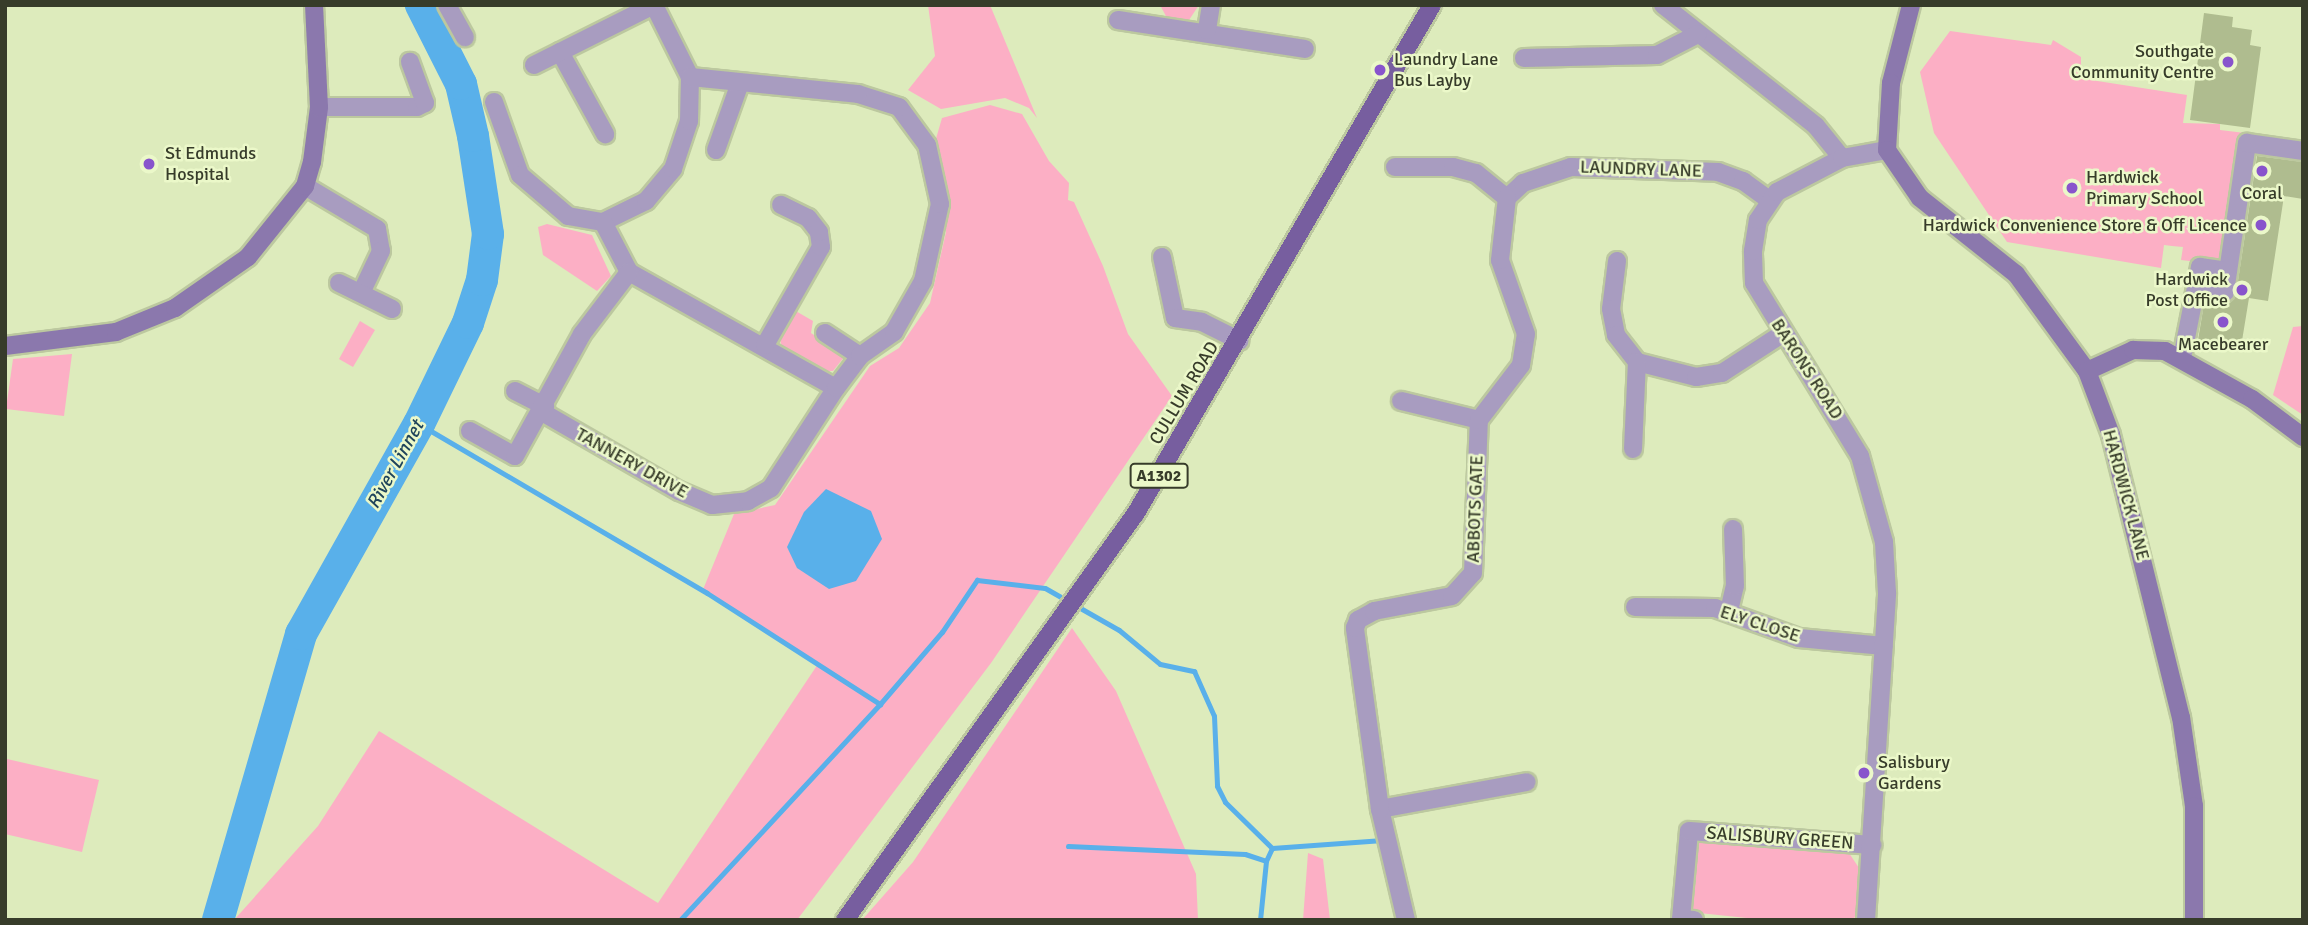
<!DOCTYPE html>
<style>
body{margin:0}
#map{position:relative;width:2308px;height:925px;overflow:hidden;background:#ddebbc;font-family:Signika,sans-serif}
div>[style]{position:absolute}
.green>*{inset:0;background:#fcafc5}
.water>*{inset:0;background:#59b0ea}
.stream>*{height:5px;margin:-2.5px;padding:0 2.5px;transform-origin:2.5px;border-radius:2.5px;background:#59b0ea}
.river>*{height:32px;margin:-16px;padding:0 16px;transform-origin:16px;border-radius:16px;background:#59b0ea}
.building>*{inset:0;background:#afbc8f}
.roads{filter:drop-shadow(2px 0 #bcc89f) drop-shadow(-2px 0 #bcc89f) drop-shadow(0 2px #bcc89f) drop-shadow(0 -2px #bcc89f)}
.street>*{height:18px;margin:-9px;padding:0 9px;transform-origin:9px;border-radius:9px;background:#a89cc0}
.secondary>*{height:18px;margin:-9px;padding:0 9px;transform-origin:9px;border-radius:9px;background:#8b78ad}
.primary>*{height:18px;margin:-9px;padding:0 9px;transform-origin:9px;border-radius:9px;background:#775e9f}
.dots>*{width:19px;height:19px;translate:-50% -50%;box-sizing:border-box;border:4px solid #ebf8c9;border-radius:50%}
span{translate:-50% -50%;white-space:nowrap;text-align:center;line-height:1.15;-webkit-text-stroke:5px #ebf8c9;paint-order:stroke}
.shield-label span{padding:2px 5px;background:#ebf8c9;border:2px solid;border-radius:5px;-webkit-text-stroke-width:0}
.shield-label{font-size:16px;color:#373c2a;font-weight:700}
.poi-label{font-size:18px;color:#373c2a}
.right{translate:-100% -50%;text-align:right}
.left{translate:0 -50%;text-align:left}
.street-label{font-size:18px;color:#373c2a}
.water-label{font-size:19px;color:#1f445c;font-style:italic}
.frame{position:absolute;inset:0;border:7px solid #373c2a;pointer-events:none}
</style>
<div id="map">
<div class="green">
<i style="clip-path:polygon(928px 5px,990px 5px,1037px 118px,1029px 108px,1005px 98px,941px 109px,908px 90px,935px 56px)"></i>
<i style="clip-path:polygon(1160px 5px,1199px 5px,1187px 23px,1167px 18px)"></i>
<i style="clip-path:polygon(1950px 31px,2051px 45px,2053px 40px,2081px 57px,2081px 72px,2091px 80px,2187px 95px,2183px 123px,2220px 124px,2220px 130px,2245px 133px,2225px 265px,2181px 260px,2183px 247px,2172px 246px,2164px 245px,2161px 268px,2007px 242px,1934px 133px,1920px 72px)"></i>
<i style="clip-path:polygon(990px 105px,1022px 114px,1049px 161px,1069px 183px,1068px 200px,1074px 202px,1103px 266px,1128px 334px,1172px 396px,991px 663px,797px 920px,234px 920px,318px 826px,379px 731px,658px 903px,818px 664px,702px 592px,734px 514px,775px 505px,870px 366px,899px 348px,930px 303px,946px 232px,933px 149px,942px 118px)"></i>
<i style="clip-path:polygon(547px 224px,592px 235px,611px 276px,597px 291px,543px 255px,538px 227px)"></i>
<i style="clip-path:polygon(794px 310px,813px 321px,811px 333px,845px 356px,833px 371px,821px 371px,783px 351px,779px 336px)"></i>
<i style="clip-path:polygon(360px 321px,375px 330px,353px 367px,339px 359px)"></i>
<i style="clip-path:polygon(2303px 326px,2303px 415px,2273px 395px,2293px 327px)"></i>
<i style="clip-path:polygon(72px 354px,64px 416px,6px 409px,13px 359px)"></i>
<i style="clip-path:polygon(1072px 628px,1116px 691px,1196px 874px,1198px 920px,862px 920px,913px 862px)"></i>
<i style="clip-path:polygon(7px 759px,99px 780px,82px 852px,5px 834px)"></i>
<i style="clip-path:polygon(1703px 837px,1849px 853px,1859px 868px,1857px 915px,1852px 920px,1766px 920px,1699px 913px,1687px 906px,1694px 841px)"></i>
<i style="clip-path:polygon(1308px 853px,1323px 859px,1330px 920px,1303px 920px)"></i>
</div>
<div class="water">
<i style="clip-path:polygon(826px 489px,871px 511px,882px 539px,856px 581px,829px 589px,797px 568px,787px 547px,804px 512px)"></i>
</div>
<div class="stream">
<i style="left:419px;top:424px;width:334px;rotate:30.4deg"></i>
<i style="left:707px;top:593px;width:206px;rotate:32.7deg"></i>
<i style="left:1068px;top:846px;width:177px;rotate:2.6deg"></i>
<i style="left:1245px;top:854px;width:22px;rotate:18deg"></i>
<i style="left:1272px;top:848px;width:111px;rotate:-4.1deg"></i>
<i style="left:680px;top:920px;width:294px;rotate:-47.2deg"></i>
<i style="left:880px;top:704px;width:95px;rotate:-49.3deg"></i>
<i style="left:942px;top:632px;width:63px;rotate:-56.1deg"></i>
<i style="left:977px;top:580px;width:68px;rotate:6.7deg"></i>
<i style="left:1045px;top:588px;width:85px;rotate:29.6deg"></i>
<i style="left:1119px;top:630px;width:53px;rotate:39.7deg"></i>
<i style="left:1160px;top:664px;width:35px;rotate:12deg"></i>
<i style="left:1194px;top:671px;width:49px;rotate:66deg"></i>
<i style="left:1214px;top:716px;width:70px;rotate:87.5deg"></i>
<i style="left:1217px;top:786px;width:18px;rotate:63deg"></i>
<i style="left:1225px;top:802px;width:66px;rotate:44.4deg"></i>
<i style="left:1272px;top:848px;width:14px;rotate:115deg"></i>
<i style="left:1266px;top:861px;width:59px;rotate:95.8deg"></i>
</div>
<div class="river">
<i style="left:218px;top:920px;width:298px;rotate:-73.8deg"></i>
<i style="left:301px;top:634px;width:241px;rotate:-60.7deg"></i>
<i style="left:419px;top:424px;width:112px;rotate:-64.1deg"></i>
<i style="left:468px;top:323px;width:45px;rotate:-72deg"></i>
<i style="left:482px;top:280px;width:46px;rotate:-82.6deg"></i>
<i style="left:488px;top:234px;width:99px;rotate:-98.7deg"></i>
<i style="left:473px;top:136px;width:53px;rotate:-103deg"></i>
<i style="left:461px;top:84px;width:89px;rotate:-116.9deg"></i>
</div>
<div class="building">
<i style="clip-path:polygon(2204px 13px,2233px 17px,2232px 27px,2252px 30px,2250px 45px,2261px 47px,2250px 128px,2190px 120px)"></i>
<i style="clip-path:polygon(2257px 156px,2303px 162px,2303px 199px,2284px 196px,2268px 301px,2249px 298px,2241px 347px,2198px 340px,2204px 304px,2230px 303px,2236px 294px)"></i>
</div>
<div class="roads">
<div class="street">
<i style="left:447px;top:5px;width:37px;rotate:61deg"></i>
<i style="left:1663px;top:5px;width:195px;rotate:38.3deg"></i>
<i style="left:1816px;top:126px;width:41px;rotate:50.9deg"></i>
<i style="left:1118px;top:20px;width:189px;rotate:8.8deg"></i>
<i style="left:1207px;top:30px;width:25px;rotate:-81deg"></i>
<i style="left:560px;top:52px;width:94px;rotate:61.2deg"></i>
<i style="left:1524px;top:58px;width:133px;rotate:-1.3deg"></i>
<i style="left:1657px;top:55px;width:46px;rotate:-27.1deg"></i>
<i style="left:534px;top:65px;width:134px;rotate:-26.6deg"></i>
<i style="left:494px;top:102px;width:77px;rotate:70.4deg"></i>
<i style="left:520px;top:175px;width:63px;rotate:40.5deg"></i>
<i style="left:568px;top:216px;width:36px;rotate:10deg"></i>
<i style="left:603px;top:222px;width:48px;rotate:-26deg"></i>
<i style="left:646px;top:201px;width:42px;rotate:-49.8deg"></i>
<i style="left:673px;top:169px;width:51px;rotate:-71.6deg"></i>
<i style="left:689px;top:121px;width:44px;rotate:-88.7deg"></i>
<i style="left:690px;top:77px;width:80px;rotate:-116.6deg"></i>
<i style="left:319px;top:107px;width:98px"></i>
<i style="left:417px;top:107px;width:9px;rotate:-27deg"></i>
<i style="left:425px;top:103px;width:44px;rotate:-110.1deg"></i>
<i style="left:716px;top:150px;width:71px;rotate:-70.3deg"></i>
<i style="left:1395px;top:167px;width:58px"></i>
<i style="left:1453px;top:167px;width:24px;rotate:15deg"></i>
<i style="left:1476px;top:173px;width:40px;rotate:39deg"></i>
<i style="left:1507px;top:198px;width:22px;rotate:-43deg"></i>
<i style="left:1523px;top:183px;width:51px;rotate:-18.4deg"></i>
<i style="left:1571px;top:167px;width:147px;rotate:1.9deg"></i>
<i style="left:1718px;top:172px;width:27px;rotate:20deg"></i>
<i style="left:1743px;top:181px;width:32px;rotate:36deg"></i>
<i style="left:305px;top:186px;width:84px;rotate:30.8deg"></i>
<i style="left:377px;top:229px;width:22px;rotate:80deg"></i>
<i style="left:381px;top:251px;width:44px;rotate:115.4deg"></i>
<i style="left:603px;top:222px;width:56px;rotate:62.5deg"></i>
<i style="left:629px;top:272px;width:237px;rotate:29.3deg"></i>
<i style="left:1162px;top:257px;width:62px;rotate:78deg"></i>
<i style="left:1175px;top:318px;width:27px;rotate:8deg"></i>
<i style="left:1202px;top:322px;width:42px;rotate:26.6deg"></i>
<i style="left:1617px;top:261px;width:48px;rotate:97.1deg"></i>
<i style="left:1611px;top:309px;width:26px;rotate:79deg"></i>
<i style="left:1616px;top:335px;width:34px;rotate:52deg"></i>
<i style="left:1637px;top:362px;width:61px;rotate:14.3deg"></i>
<i style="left:1696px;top:377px;width:26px;rotate:-9deg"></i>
<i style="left:1722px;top:373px;width:72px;rotate:-33deg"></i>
<i style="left:339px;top:283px;width:59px;rotate:26.1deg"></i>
<i style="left:2197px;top:288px;width:28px;rotate:8deg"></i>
<i style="left:2225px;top:292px;width:151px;rotate:-81.6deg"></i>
<i style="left:2247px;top:143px;width:57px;rotate:8.1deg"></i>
<i style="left:825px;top:333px;width:42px;rotate:33.3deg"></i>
<i style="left:765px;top:345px;width:113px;rotate:-60.3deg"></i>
<i style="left:821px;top:247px;width:15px;rotate:-98deg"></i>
<i style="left:819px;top:232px;width:18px;rotate:-128deg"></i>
<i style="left:808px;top:218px;width:30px;rotate:-154deg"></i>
<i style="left:2182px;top:358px;width:93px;rotate:-78.8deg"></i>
<i style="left:2200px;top:267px;width:28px;rotate:8deg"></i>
<i style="left:515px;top:391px;width:34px;rotate:27deg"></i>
<i style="left:1401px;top:401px;width:80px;rotate:13.7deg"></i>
<i style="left:542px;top:412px;width:158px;rotate:30deg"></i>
<i style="left:679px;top:491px;width:36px;rotate:23deg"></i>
<i style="left:712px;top:505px;width:36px;rotate:-6deg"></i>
<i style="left:748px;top:501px;width:26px;rotate:-29deg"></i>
<i style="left:771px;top:488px;width:119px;rotate:-57deg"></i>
<i style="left:836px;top:388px;width:40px;rotate:-53deg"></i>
<i style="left:860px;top:356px;width:42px;rotate:-35.2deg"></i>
<i style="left:894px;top:332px;width:59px;rotate:-60.4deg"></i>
<i style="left:923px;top:281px;width:79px;rotate:-77.6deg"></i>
<i style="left:940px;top:204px;width:60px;rotate:-102.4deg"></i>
<i style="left:927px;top:145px;width:47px;rotate:-126.4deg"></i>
<i style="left:899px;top:107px;width:43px;rotate:-162.4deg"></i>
<i style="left:858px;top:94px;width:169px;rotate:-174.2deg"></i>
<i style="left:470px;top:431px;width:51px;rotate:29.1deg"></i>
<i style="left:515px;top:456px;width:139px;rotate:-61.2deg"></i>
<i style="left:582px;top:334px;width:78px;rotate:-52.8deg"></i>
<i style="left:1633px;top:449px;width:87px;rotate:-87.4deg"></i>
<i style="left:1635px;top:607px;width:80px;rotate:0.7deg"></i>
<i style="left:1715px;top:608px;width:89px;rotate:19.7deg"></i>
<i style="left:1799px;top:638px;width:85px;rotate:5.4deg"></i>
<i style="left:1729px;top:611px;width:26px;rotate:-77deg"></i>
<i style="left:1735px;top:586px;width:57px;rotate:-92deg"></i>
<i style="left:1380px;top:809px;width:149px;rotate:-10.4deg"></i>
<i style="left:1406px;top:920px;width:114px;rotate:-103.2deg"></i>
<i style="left:1380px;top:809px;width:183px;rotate:-97.9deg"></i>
<i style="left:1355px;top:628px;width:9px;rotate:-69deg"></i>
<i style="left:1358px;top:620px;width:18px;rotate:-29deg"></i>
<i style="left:1374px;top:611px;width:79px;rotate:-10.9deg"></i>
<i style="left:1452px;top:596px;width:31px;rotate:-48deg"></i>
<i style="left:1473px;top:573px;width:153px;rotate:-87.8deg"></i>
<i style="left:1479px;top:420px;width:69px;rotate:-52.6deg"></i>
<i style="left:1521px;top:365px;width:31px;rotate:-81deg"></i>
<i style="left:1526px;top:334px;width:78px;rotate:-109.4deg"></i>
<i style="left:1500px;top:260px;width:62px;rotate:-83.6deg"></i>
<i style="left:1694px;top:920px;width:13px;rotate:-176deg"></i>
<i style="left:1681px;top:919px;width:88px;rotate:-84.8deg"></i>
<i style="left:1689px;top:831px;width:184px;rotate:4.4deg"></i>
<i style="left:1866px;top:920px;width:328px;rotate:-86.3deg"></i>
<i style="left:1887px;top:593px;width:51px;rotate:-93.4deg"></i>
<i style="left:1884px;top:542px;width:89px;rotate:-105.6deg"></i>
<i style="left:1860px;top:456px;width:203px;rotate:-121.5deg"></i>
<i style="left:1754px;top:283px;width:32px;rotate:-92deg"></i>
<i style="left:1753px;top:251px;width:31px;rotate:-81deg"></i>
<i style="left:1758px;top:220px;width:34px;rotate:-56deg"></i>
<i style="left:1777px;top:192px;width:73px;rotate:-27.6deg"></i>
<i style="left:1842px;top:158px;width:46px;rotate:-10.1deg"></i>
</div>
<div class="secondary">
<i style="left:1911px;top:5px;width:81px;rotate:104.4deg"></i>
<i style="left:1891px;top:83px;width:67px;rotate:93.4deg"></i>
<i style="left:1887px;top:150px;width:58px;rotate:55.5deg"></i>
<i style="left:1920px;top:198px;width:122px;rotate:38.4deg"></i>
<i style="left:2016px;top:274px;width:120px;rotate:53.8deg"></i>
<i style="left:2087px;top:371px;width:68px;rotate:69.4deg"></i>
<i style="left:2111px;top:435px;width:291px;rotate:76.1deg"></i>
<i style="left:2181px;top:717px;width:90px;rotate:81.7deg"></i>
<i style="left:2194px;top:806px;width:114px;rotate:90deg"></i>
<i style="left:5px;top:346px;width:112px;rotate:-7.2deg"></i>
<i style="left:116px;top:332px;width:64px;rotate:-22.1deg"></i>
<i style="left:175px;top:308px;width:89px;rotate:-34.9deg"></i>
<i style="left:248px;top:257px;width:91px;rotate:-51.2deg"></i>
<i style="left:305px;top:186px;width:25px;rotate:-74deg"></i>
<i style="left:312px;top:162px;width:55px;rotate:-82.7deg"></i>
<i style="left:319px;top:107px;width:102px;rotate:-92.8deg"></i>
<i style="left:2087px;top:371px;width:51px;rotate:-24.5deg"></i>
<i style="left:2133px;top:350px;width:32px;rotate:2deg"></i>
<i style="left:2165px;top:351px;width:99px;rotate:28.9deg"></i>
<i style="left:2252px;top:399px;width:64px;rotate:36.7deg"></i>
</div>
<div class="primary">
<i style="left:845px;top:920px;width:500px;rotate:-54.44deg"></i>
<i style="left:1136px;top:513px;width:588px;rotate:-59.77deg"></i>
</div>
</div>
<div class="dots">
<i style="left:2228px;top:62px;background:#8854cc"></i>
<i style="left:1380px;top:70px;background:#8854cc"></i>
<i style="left:149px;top:164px;background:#8854cc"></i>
<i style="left:2262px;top:171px;background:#8854cc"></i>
<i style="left:2072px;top:188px;background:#8854cc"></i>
<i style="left:2261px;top:225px;background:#8854cc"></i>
<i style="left:2242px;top:290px;background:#8854cc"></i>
<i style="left:2223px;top:322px;background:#8854cc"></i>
<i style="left:1864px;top:773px;background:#8854cc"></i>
</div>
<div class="shield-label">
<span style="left:1159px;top:476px">A1302</span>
</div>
<div class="poi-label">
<span class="right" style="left:2214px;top:62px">Southgate<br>Community Centre</span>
<span class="left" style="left:1394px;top:70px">Laundry Lane<br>Bus Layby</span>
<span class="left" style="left:165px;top:164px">St Edmunds<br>Hospital</span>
<span class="left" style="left:2086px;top:188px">Hardwick<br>Primary School</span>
<span style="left:2262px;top:193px">Coral</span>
<span class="right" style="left:2247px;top:225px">Hardwick Convenience Store &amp; Off Licence</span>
<span class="right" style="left:2228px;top:290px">Hardwick<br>Post Office</span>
<span style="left:2223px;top:344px">Macebearer</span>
<span class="left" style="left:1878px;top:773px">Salisbury<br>Gardens</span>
</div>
<div class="street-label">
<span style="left:1641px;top:169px;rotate:2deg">LAUNDRY LANE</span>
<span style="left:1807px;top:369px;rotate:57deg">BARONS ROAD</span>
<span style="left:1184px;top:393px;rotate:-59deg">CULLUM ROAD</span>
<span style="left:632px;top:463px;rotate:29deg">TANNERY DRIVE</span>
<span style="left:2126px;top:495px;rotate:75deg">HARDWICK LANE</span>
<span style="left:1475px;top:509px;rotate:-88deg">ABBOTS GATE</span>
<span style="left:1760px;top:624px;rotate:18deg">ELY CLOSE</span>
<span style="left:1780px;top:838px;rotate:4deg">SALISBURY GREEN</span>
</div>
<div class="water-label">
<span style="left:396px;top:465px;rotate:-61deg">River Linnet</span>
</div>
<div class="frame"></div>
</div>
